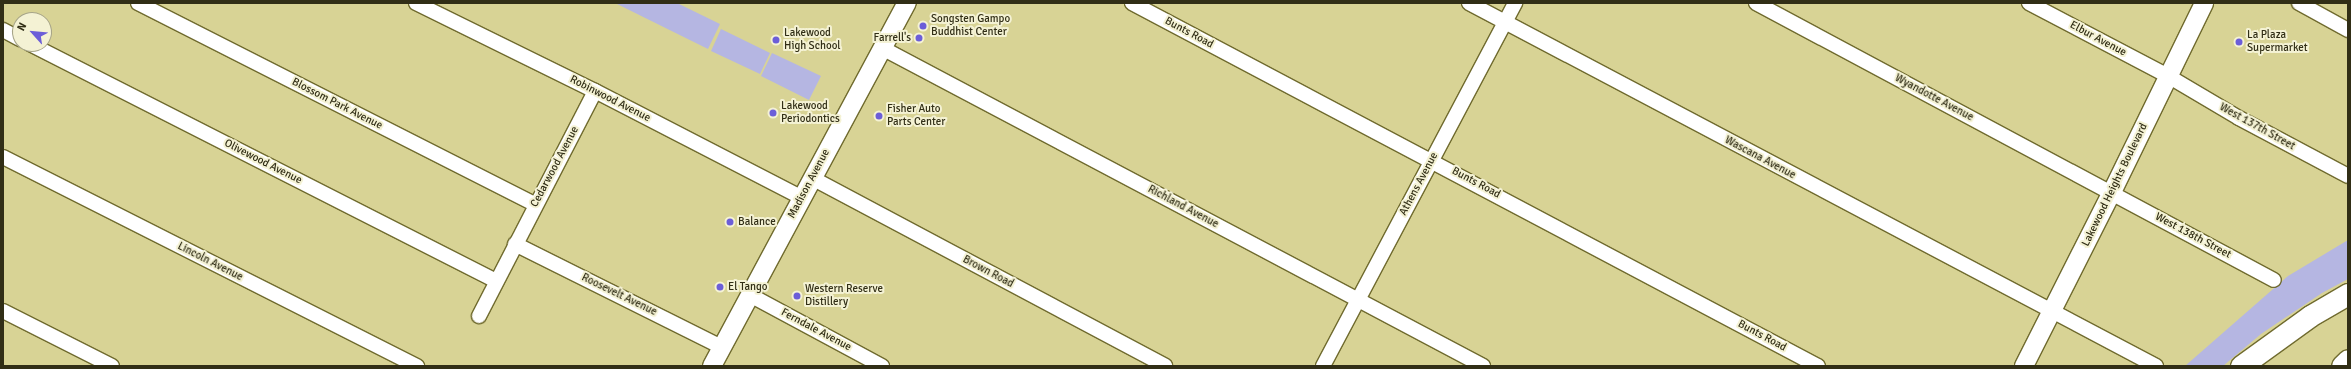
<!DOCTYPE html>
<style>
body{margin:0}
#map{position:relative;width:2351px;height:369px;overflow:hidden;background:#d8d395;font-family:Signika,sans-serif}
div>[style]{position:absolute}
.green>*{inset:0;background:#b5b6e2}
.roads{filter:drop-shadow(1px 0 #706b2f) drop-shadow(-1px 0 #706b2f) drop-shadow(0 1px #706b2f) drop-shadow(0 -1px #706b2f)}
.minor>*{height:14px;margin:-7px;padding:0 7px;transform-origin:7px;border-radius:7px;background:#fff}
.major>*{height:18px;margin:-9px;padding:0 9px;transform-origin:9px;border-radius:9px;background:#fff}
.highway>*{height:21px;margin:-10.5px;padding:0 10.5px;transform-origin:10.5px;border-radius:10.5px;background:#fff}
.dots>*{width:11px;height:11px;translate:-50% -50%;box-sizing:border-box;border:2px solid #f4f2d4;border-radius:50%}
span{translate:-50% -50%;white-space:nowrap;text-align:center;line-height:1.15;-webkit-text-stroke:4px #f4f2d4;paint-order:stroke}
.poi-label{font-size:11px;color:#312e16}
.left{translate:0 -50%;text-align:left}
.right{translate:-100% -50%;text-align:right}
.street-label{font-size:11px;color:#312e16}
.frame{position:absolute;inset:0;border:4px solid #312e16;pointer-events:none}
.north{position:absolute;left:12px;top:12px;width:40px;height:40px;box-sizing:border-box;background:#f4f2d4;border:1px solid #a6a488;border-radius:50%;rotate:297deg;font-size:11px;font-weight:700;line-height:16px;text-align:center;color:#312e16}
.north::after{content:'';display:block;margin:auto;width:14px;height:18px;background:#6c5ed8;clip-path:polygon(50% 0,100% 100%,50% 72%,0 100%)}
</style>
<div id="map">
<div class="green">
<i style="clip-path:polygon(615px 3px,677px 3px,720px 24px,708px 49px)"></i>
<i style="clip-path:polygon(721px 29px,770px 53px,760px 74px,711px 51px)"></i>
<i style="clip-path:polygon(772px 53px,821px 76px,809px 100px,761px 76px)"></i>
<i style="clip-path:polygon(2348px 240px,2348px 279px,2322px 293px,2261px 334px,2223px 366px,2185px 366px,2288px 276px)"></i>
</div>
<div class="roads">
<div class="minor">
<i style="left:138px;top:3px;width:445px;rotate:26.9deg"></i>
<i style="left:416px;top:3px;width:199px;rotate:26.2deg"></i>
<i style="left:595px;top:91px;width:233px;rotate:27.3deg"></i>
<i style="left:1132px;top:3px;width:776px;rotate:27.89deg"></i>
<i style="left:1469px;top:3px;width:777px;rotate:27.85deg"></i>
<i style="left:1756px;top:3px;width:587px;rotate:28.14deg"></i>
<i style="left:2029px;top:3px;width:157px;rotate:27.7deg"></i>
<i style="left:2168px;top:76px;width:82px;rotate:30.6deg"></i>
<i style="left:2239px;top:118px;width:123px;rotate:28deg"></i>
<i style="left:2299px;top:3px;width:56px;rotate:28.9deg"></i>
<i style="left:3px;top:30px;width:19px;rotate:28deg"></i>
<i style="left:30px;top:44px;width:523px;rotate:26.96deg"></i>
<i style="left:882px;top:48px;width:680px;rotate:27.88deg"></i>
<i style="left:3px;top:157px;width:464px;rotate:26.8deg"></i>
<i style="left:812px;top:178px;width:400px;rotate:28deg"></i>
<i style="left:515px;top:244px;width:231px;rotate:26.5deg"></i>
<i style="left:750px;top:295px;width:150px;rotate:28.3deg"></i>
<i style="left:3px;top:311px;width:122px;rotate:26.8deg"></i>
<i style="left:479px;top:316px;width:253px;rotate:-62.7deg"></i>
<i style="left:1323px;top:366px;width:411px;rotate:-62.1deg"></i>
</div>
<div class="major">
<i style="left:712px;top:366px;width:412px;rotate:-61.8deg"></i>
<i style="left:2024px;top:366px;width:195px;rotate:-63.2deg"></i>
<i style="left:2112px;top:192px;width:210px;rotate:-64deg"></i>
</div>
<div class="highway">
<i style="left:2241px;top:366px;width:85px;rotate:-35.9deg"></i>
<i style="left:2310px;top:316px;width:44px;rotate:-30.1deg"></i>
<i style="left:2342px;top:366px;width:8px;rotate:-45deg"></i>
</div>
</div>
<div class="dots">
<i style="left:923px;top:26px;background:#6c5ed8"></i>
<i style="left:919px;top:38px;background:#6c5ed8"></i>
<i style="left:776px;top:40px;background:#6c5ed8"></i>
<i style="left:2239px;top:42px;background:#6c5ed8"></i>
<i style="left:773px;top:113px;background:#6c5ed8"></i>
<i style="left:879px;top:116px;background:#6c5ed8"></i>
<i style="left:730px;top:222px;background:#6c5ed8"></i>
<i style="left:720px;top:287px;background:#6c5ed8"></i>
<i style="left:797px;top:296px;background:#6c5ed8"></i>
</div>
<div class="poi-label">
<span class="left" style="left:931px;top:26px">Songsten Gampo<br>Buddhist Center</span>
<span class="left" style="left:784px;top:40px">Lakewood<br>High School</span>
<span class="left" style="left:2247px;top:42px">La Plaza<br>Supermarket</span>
<span class="right" style="left:911px;top:38px">Farrell's</span>
<span class="left" style="left:781px;top:113px">Lakewood<br>Periodontics</span>
<span class="left" style="left:887px;top:116px">Fisher Auto<br>Parts Center</span>
<span class="left" style="left:738px;top:222px">Balance</span>
<span class="left" style="left:728px;top:287px">El Tango</span>
<span class="left" style="left:805px;top:296px">Western Reserve<br>Distillery</span>
</div>
<div class="street-label">
<span style="left:1189px;top:33px;rotate:28deg">Bunts Road</span>
<span style="left:2098px;top:39px;rotate:28deg">Elbur Avenue</span>
<span style="left:1934px;top:98px;rotate:28deg">Wyandotte Avenue</span>
<span style="left:610px;top:99px;rotate:27deg">Robinwood Avenue</span>
<span style="left:337px;top:104px;rotate:27deg">Blossom Park Avenue</span>
<span style="left:2257px;top:127px;rotate:29deg">West 137th Street</span>
<span style="left:1760px;top:158px;rotate:28deg">Wascana Avenue</span>
<span style="left:263px;top:162px;rotate:27deg">Olivewood Avenue</span>
<span style="left:555px;top:167px;rotate:-62deg">Cedarwood Avenue</span>
<span style="left:1476px;top:183px;rotate:28deg">Bunts Road</span>
<span style="left:809px;top:184px;rotate:-62deg">Madison Avenue</span>
<span style="left:1419px;top:184px;rotate:-62deg">Athens Avenue</span>
<span style="left:2115px;top:185px;rotate:-64deg">Lakewood Heights Boulevard</span>
<span style="left:1183px;top:207px;rotate:28deg">Richland Avenue</span>
<span style="left:2193px;top:236px;rotate:28deg">West 138th Street</span>
<span style="left:210px;top:262px;rotate:27deg">Lincoln Avenue</span>
<span style="left:988px;top:272px;rotate:28deg">Brown Road</span>
<span style="left:619px;top:295px;rotate:26deg">Roosevelt Avenue</span>
<span style="left:816px;top:330px;rotate:28deg">Ferndale Avenue</span>
<span style="left:1762px;top:336px;rotate:28deg">Bunts Road</span>
</div>
<div class="frame"></div>
<div class="north">N</div>
</div>
